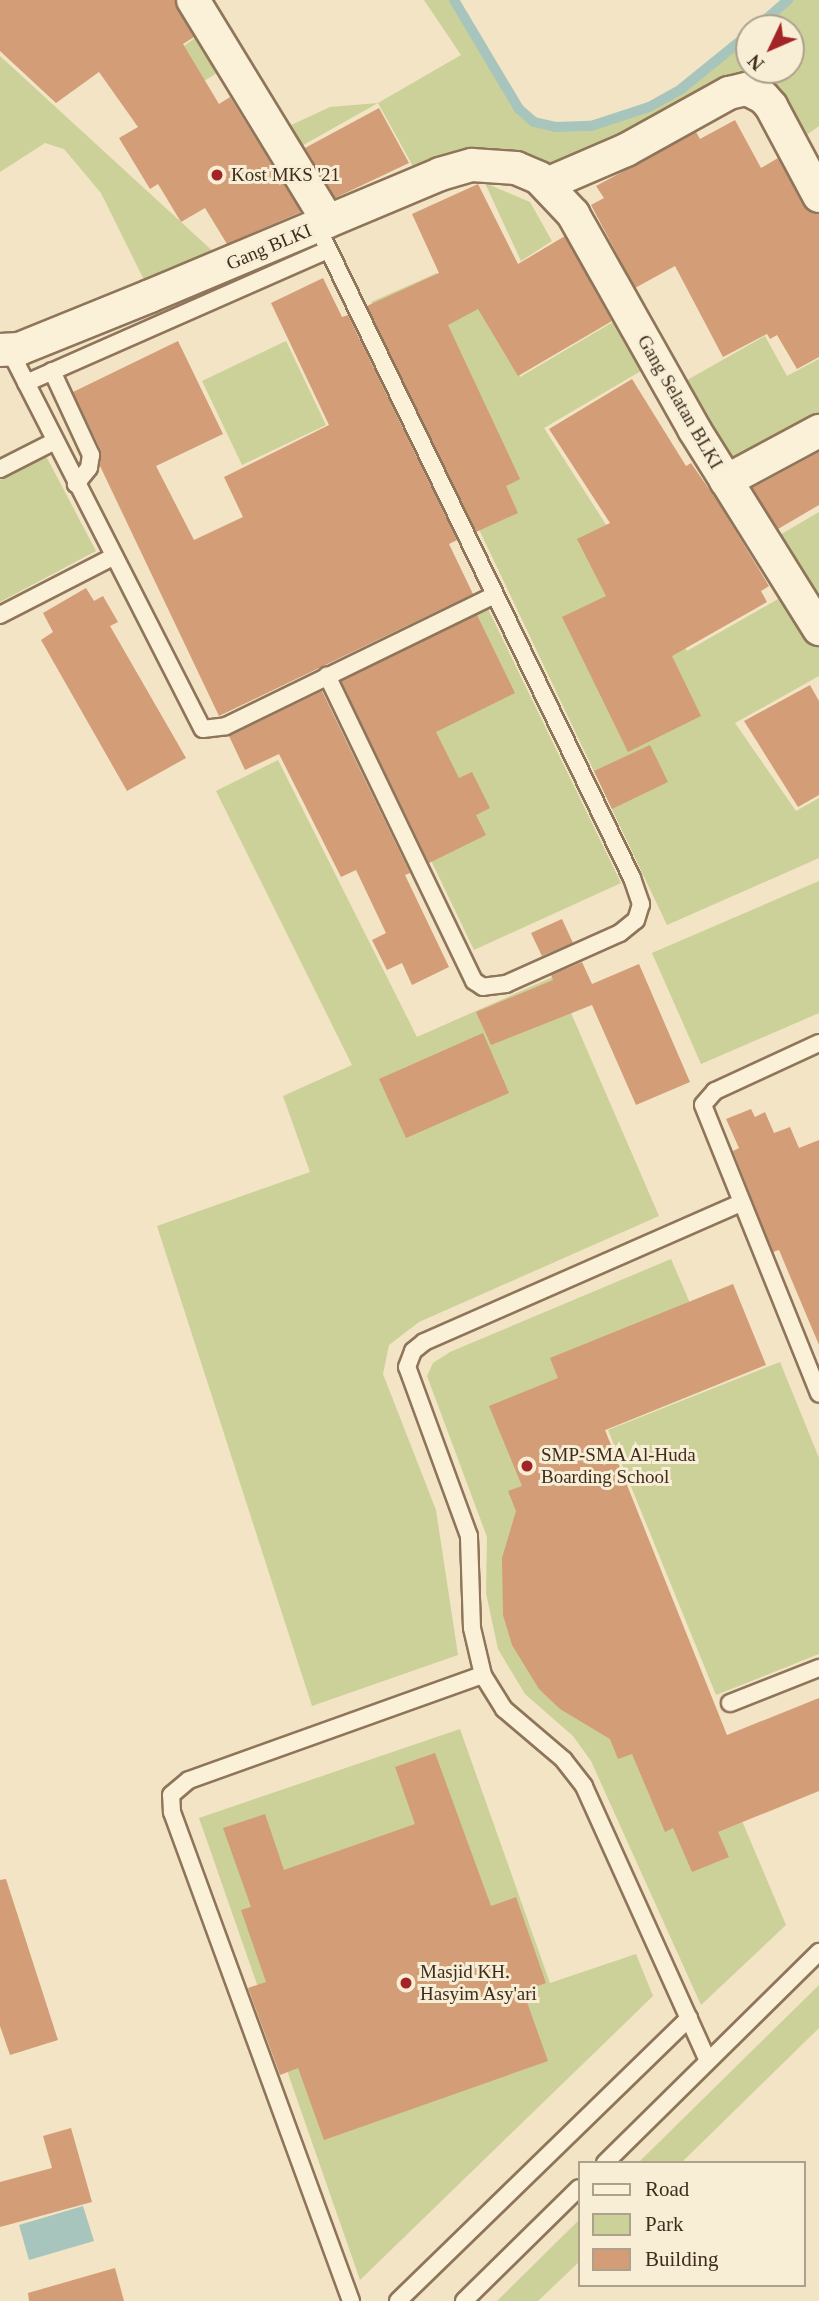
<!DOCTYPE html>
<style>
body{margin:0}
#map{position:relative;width:819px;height:2301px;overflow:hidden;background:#f2e4c5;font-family:Georgia,serif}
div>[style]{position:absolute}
.green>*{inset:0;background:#cbd198}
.water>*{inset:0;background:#a7c5bc}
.stream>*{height:10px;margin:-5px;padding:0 5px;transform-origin:5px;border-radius:5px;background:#a7c5bc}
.building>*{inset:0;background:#d39d78}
.roads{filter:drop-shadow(2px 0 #8f7559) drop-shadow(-2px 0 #8f7559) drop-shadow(0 2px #8f7559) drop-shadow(0 -2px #8f7559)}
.service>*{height:16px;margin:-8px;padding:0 8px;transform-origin:8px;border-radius:8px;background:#fbf1d9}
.minor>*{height:32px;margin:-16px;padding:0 16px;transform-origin:16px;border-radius:16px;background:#fbf1d9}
.dots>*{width:19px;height:19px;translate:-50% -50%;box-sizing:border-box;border:4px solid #f8eed5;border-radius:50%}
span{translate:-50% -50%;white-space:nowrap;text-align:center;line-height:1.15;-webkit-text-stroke:6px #f8eed5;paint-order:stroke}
.poi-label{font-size:19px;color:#3e2d1e}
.left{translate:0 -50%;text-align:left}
.street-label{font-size:19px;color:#3e2d1e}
.legend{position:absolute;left:578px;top:2161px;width:228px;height:126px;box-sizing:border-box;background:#f8eed5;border:2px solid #aea18c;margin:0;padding:9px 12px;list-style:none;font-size:21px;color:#3e2d1e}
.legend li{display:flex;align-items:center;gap:14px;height:35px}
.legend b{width:35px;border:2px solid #aea18c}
.north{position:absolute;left:735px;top:14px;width:70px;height:70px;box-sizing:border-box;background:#f8eed5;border:2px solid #aea18c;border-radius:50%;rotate:226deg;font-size:19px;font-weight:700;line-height:28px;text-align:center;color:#3e2d1e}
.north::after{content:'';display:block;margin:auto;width:24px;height:32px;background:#a22426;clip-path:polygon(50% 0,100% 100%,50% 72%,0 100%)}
</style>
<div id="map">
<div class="green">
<i style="clip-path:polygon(424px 0,454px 0,525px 116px,542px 125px,574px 127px,649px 107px,681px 89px,749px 34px,749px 70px,791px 70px,791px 28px,756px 28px,788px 0,819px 0,819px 126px,801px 139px,777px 97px,651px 122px,553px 168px,523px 153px,486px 149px,415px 170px,378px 103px,298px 148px,287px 127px,330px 107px,378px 103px,461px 55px)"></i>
<i style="clip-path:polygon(202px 33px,225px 68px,162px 107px,163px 61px)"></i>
<i style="clip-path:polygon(0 56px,218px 256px,147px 286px,101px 193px,64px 149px,45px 143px,0 172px)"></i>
<i style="clip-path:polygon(485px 183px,530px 202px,552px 241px,521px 261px)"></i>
<i style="clip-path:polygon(437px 273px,449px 300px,484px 284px,520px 377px,618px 319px,646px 368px,544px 428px,687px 651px,785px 595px,819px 647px,819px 676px,735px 723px,796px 811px,819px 798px,819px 858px,667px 925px,371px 302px)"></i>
<i style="clip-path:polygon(765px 336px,787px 376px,819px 359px,819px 419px,728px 468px,682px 383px)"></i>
<i style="clip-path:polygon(286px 341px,326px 425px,242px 465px,202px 381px)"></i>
<i style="clip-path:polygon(46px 456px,96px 551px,0 602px,0 480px)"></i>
<i style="clip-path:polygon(819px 512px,819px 612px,773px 539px)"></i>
<i style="clip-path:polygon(488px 609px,621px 883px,474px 950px,345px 681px)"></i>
<i style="clip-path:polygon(278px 760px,417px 1037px,555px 976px,659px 1216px,419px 1322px,389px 1345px,383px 1374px,436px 1510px,458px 1655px,312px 1706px,157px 1226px,310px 1172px,283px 1096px,352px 1065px,216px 791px)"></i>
<i style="clip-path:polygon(819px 881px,819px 1013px,701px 1064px,652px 953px)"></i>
<i style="clip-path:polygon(671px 1259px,724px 1382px,581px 1440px,786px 1925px,701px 2005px,591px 1761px,573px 1736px,525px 1694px,498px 1649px,486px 1593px,487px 1537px,427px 1376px,433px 1363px,450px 1352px)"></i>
<i style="clip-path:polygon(780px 1362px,819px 1458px,819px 1654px,716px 1695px,608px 1430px)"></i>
<i style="clip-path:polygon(460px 1729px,550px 1983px,636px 1954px,653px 1996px,360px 2280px,199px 1818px)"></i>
<i style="clip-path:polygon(819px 1985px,819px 2028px,681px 2163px,638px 2163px)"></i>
<i style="clip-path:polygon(579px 2220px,579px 2262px,538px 2301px,497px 2301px)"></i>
</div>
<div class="water">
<i style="clip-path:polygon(83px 2206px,94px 2241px,29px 2260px,19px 2225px)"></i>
</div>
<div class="stream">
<i style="left:454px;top:0;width:127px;rotate:59.2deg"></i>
<i style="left:519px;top:109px;width:20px;rotate:41deg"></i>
<i style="left:534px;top:122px;width:22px;rotate:13deg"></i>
<i style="left:555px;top:127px;width:36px;rotate:-2deg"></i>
<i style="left:591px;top:126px;width:61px;rotate:-18.1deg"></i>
<i style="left:649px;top:107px;width:37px;rotate:-29deg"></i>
<i style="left:681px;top:89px;width:87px;rotate:-39deg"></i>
<i style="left:756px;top:28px;width:43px;rotate:-41.2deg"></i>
</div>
<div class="building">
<i style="clip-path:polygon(0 0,175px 0,194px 37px,183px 44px,219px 104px,230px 97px,301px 212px,227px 244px,205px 208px,181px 222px,158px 184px,150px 189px,119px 138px,138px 127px,99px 72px,56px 103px,0 51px)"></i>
<i style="clip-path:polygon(379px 108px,409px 163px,335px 198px,305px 148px)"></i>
<i style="clip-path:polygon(735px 120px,761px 168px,778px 158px,803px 205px,819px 214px,819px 357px,797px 369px,777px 335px,770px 339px,767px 334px,723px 357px,675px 266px,635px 288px,591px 205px,604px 198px,596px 186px,696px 132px,700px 139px)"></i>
<i style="clip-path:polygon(478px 184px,518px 264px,565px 236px,612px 321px,518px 376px,478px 309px,448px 325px,520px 479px,506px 486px,518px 513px,476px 532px,367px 306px,439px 273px,412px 214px)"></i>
<i style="clip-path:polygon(323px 278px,342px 317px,348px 315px,457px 540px,449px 544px,473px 594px,219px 716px,100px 466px,101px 451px,73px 392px,178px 341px,223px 434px,156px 466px,194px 540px,243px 517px,224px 477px,329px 425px,271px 303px)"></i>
<i style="clip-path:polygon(632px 379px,686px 466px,691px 463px,718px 502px,769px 586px,761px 591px,767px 602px,672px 656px,701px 716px,628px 752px,562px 617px,606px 596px,577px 539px,610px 523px,549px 429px)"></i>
<i style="clip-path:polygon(819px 452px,819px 505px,778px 529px,752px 488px)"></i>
<i style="clip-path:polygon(86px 588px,94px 601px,103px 596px,118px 622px,110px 626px,186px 758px,127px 791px,41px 640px,53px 632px,43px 613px)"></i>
<i style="clip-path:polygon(477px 615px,515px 693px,436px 732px,459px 778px,472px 772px,490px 808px,476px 815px,486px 835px,429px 863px,341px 681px)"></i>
<i style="clip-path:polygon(810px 685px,819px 701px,819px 795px,798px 807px,744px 721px)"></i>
<i style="clip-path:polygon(322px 691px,410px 873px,405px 875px,449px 967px,412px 985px,402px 963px,387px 970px,372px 940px,386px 933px,356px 870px,341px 877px,279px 754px,245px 770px,229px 736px)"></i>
<i style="clip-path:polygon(650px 745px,668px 782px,612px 809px,594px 771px)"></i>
<i style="clip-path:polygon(562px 919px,573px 943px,542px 956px,531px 933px)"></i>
<i style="clip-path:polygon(582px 962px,592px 984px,639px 964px,690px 1082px,636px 1105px,592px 1005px,491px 1045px,476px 1012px,553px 980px,551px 975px)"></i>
<i style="clip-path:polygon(483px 1033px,509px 1093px,406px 1138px,379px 1079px)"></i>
<i style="clip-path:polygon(751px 1109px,755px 1117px,765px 1112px,774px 1133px,790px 1127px,799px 1148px,819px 1140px,819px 1345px,779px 1250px,773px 1252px,733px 1151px,739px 1148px,726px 1119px)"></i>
<i style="clip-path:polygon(733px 1284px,766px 1365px,605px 1430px,727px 1735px,819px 1698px,819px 1791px,718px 1832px,729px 1857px,692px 1872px,673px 1828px,665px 1832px,632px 1754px,618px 1759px,610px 1739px,560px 1709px,539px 1689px,512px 1645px,503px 1615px,502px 1558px,516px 1511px,508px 1491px,522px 1486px,489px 1406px,558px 1378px,550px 1358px)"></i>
<i style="clip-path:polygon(435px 1753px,491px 1906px,516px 1897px,546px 1983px,523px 1991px,548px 2061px,324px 2140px,298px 2068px,280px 2075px,248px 1988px,266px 1982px,241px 1910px,251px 1907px,223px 1828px,265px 1814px,284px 1870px,415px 1824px,395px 1767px)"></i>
<i style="clip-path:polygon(6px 1879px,58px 2040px,10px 2055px,0 2026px,0 1880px)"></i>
<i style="clip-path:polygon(71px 2128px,92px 2202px,0 2227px,0 2182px,52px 2168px,43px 2136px)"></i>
<i style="clip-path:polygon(115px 2268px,124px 2301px,29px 2301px,28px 2293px)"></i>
</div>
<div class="roads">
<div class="service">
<i style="left:317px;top:226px;width:724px;rotate:64.21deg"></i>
<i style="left:632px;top:878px;width:28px;rotate:71deg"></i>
<i style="left:641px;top:904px;width:17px;rotate:107deg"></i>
<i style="left:636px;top:920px;width:21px;rotate:141deg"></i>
<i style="left:620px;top:933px;width:125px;rotate:155.9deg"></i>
<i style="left:506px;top:984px;width:23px;rotate:173deg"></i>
<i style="left:483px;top:987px;width:11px;rotate:-146deg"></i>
<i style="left:474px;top:981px;width:339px;rotate:-115.7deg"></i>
<i style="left:10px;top:351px;width:424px;rotate:63deg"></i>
<i style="left:203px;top:729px;width:23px;rotate:-7deg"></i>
<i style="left:226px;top:726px;width:298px;rotate:-26deg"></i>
<i style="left:52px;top:371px;width:93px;rotate:65.1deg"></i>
<i style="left:91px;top:455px;width:13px;rotate:99deg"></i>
<i style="left:89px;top:468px;width:21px;rotate:129deg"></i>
<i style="left:26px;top:383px;width:330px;rotate:-23.8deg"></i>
<i style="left:0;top:469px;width:62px;rotate:-27deg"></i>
<i style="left:0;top:615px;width:127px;rotate:-27.2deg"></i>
<i style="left:819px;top:1043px;width:115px;rotate:155.2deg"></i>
<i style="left:715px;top:1091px;width:18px;rotate:131deg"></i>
<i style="left:703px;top:1105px;width:311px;rotate:68.1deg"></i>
<i style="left:730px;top:1703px;width:96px;rotate:-21.5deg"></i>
<i style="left:708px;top:2061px;width:302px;rotate:-114.3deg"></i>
<i style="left:584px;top:1786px;width:33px;rotate:-128deg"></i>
<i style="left:564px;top:1760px;width:79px;rotate:-139.6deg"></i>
<i style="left:504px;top:1709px;width:40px;rotate:-122deg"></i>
<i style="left:483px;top:1675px;width:48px;rotate:-103.2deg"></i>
<i style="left:472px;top:1628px;width:92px;rotate:-91.9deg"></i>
<i style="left:469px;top:1536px;width:180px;rotate:-110.1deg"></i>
<i style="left:407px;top:1367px;width:17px;rotate:-69deg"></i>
<i style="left:413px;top:1351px;width:14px;rotate:-39deg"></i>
<i style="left:424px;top:1342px;width:345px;rotate:-23.7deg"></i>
<i style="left:605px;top:2163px;width:301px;rotate:-44.6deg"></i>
<i style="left:351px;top:2301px;width:521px;rotate:-110.11deg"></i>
<i style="left:172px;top:1812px;width:17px;rotate:-93deg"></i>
<i style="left:171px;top:1795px;width:23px;rotate:-40deg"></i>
<i style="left:189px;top:1780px;width:312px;rotate:-19.7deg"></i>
<i style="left:398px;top:2301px;width:406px;rotate:-44.2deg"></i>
<i style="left:464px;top:2301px;width:161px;rotate:-44.5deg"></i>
</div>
<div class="minor">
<i style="left:193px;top:0;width:259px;rotate:58.6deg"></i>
<i style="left:547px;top:184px;width:86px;rotate:-23.3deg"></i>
<i style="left:626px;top:150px;width:118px;rotate:-29deg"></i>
<i style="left:729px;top:93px;width:18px;rotate:-13deg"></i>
<i style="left:747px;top:89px;width:18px;rotate:27deg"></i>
<i style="left:763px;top:97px;width:12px;rotate:48deg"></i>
<i style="left:771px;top:106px;width:102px;rotate:61.9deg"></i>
<i style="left:0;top:350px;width:19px;rotate:-3deg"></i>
<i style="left:19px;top:349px;width:141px;rotate:-22deg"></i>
<i style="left:150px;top:296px;width:315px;rotate:-22.8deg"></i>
<i style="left:440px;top:174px;width:33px;rotate:-16deg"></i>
<i style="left:472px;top:165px;width:44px;rotate:3.9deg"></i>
<i style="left:516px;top:168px;width:25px;rotate:23deg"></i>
<i style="left:539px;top:178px;width:50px;rotate:46.6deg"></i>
<i style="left:573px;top:214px;width:247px;rotate:60.6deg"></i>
<i style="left:694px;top:429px;width:236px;rotate:58deg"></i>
<i style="left:726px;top:481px;width:106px;rotate:-28.3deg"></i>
</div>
</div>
<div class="dots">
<i style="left:217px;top:175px;background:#a22426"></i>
<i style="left:527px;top:1466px;background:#a22426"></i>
<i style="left:406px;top:1983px;background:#a22426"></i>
</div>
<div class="poi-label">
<span class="left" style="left:231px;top:175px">Kost MKS '21</span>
<span class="left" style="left:541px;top:1466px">SMP-SMA Al-Huda<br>Boarding School</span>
<span class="left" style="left:420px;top:1983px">Masjid KH.<br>Hasyim Asy'ari</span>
</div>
<div class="street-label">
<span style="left:269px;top:247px;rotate:-23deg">Gang BLKI</span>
<span style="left:680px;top:402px;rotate:60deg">Gang Selatan BLKI</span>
</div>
<ul class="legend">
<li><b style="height:9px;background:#fbf1d9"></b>Road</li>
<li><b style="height:19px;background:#cbd198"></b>Park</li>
<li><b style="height:19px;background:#d39d78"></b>Building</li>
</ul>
<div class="north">N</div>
</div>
